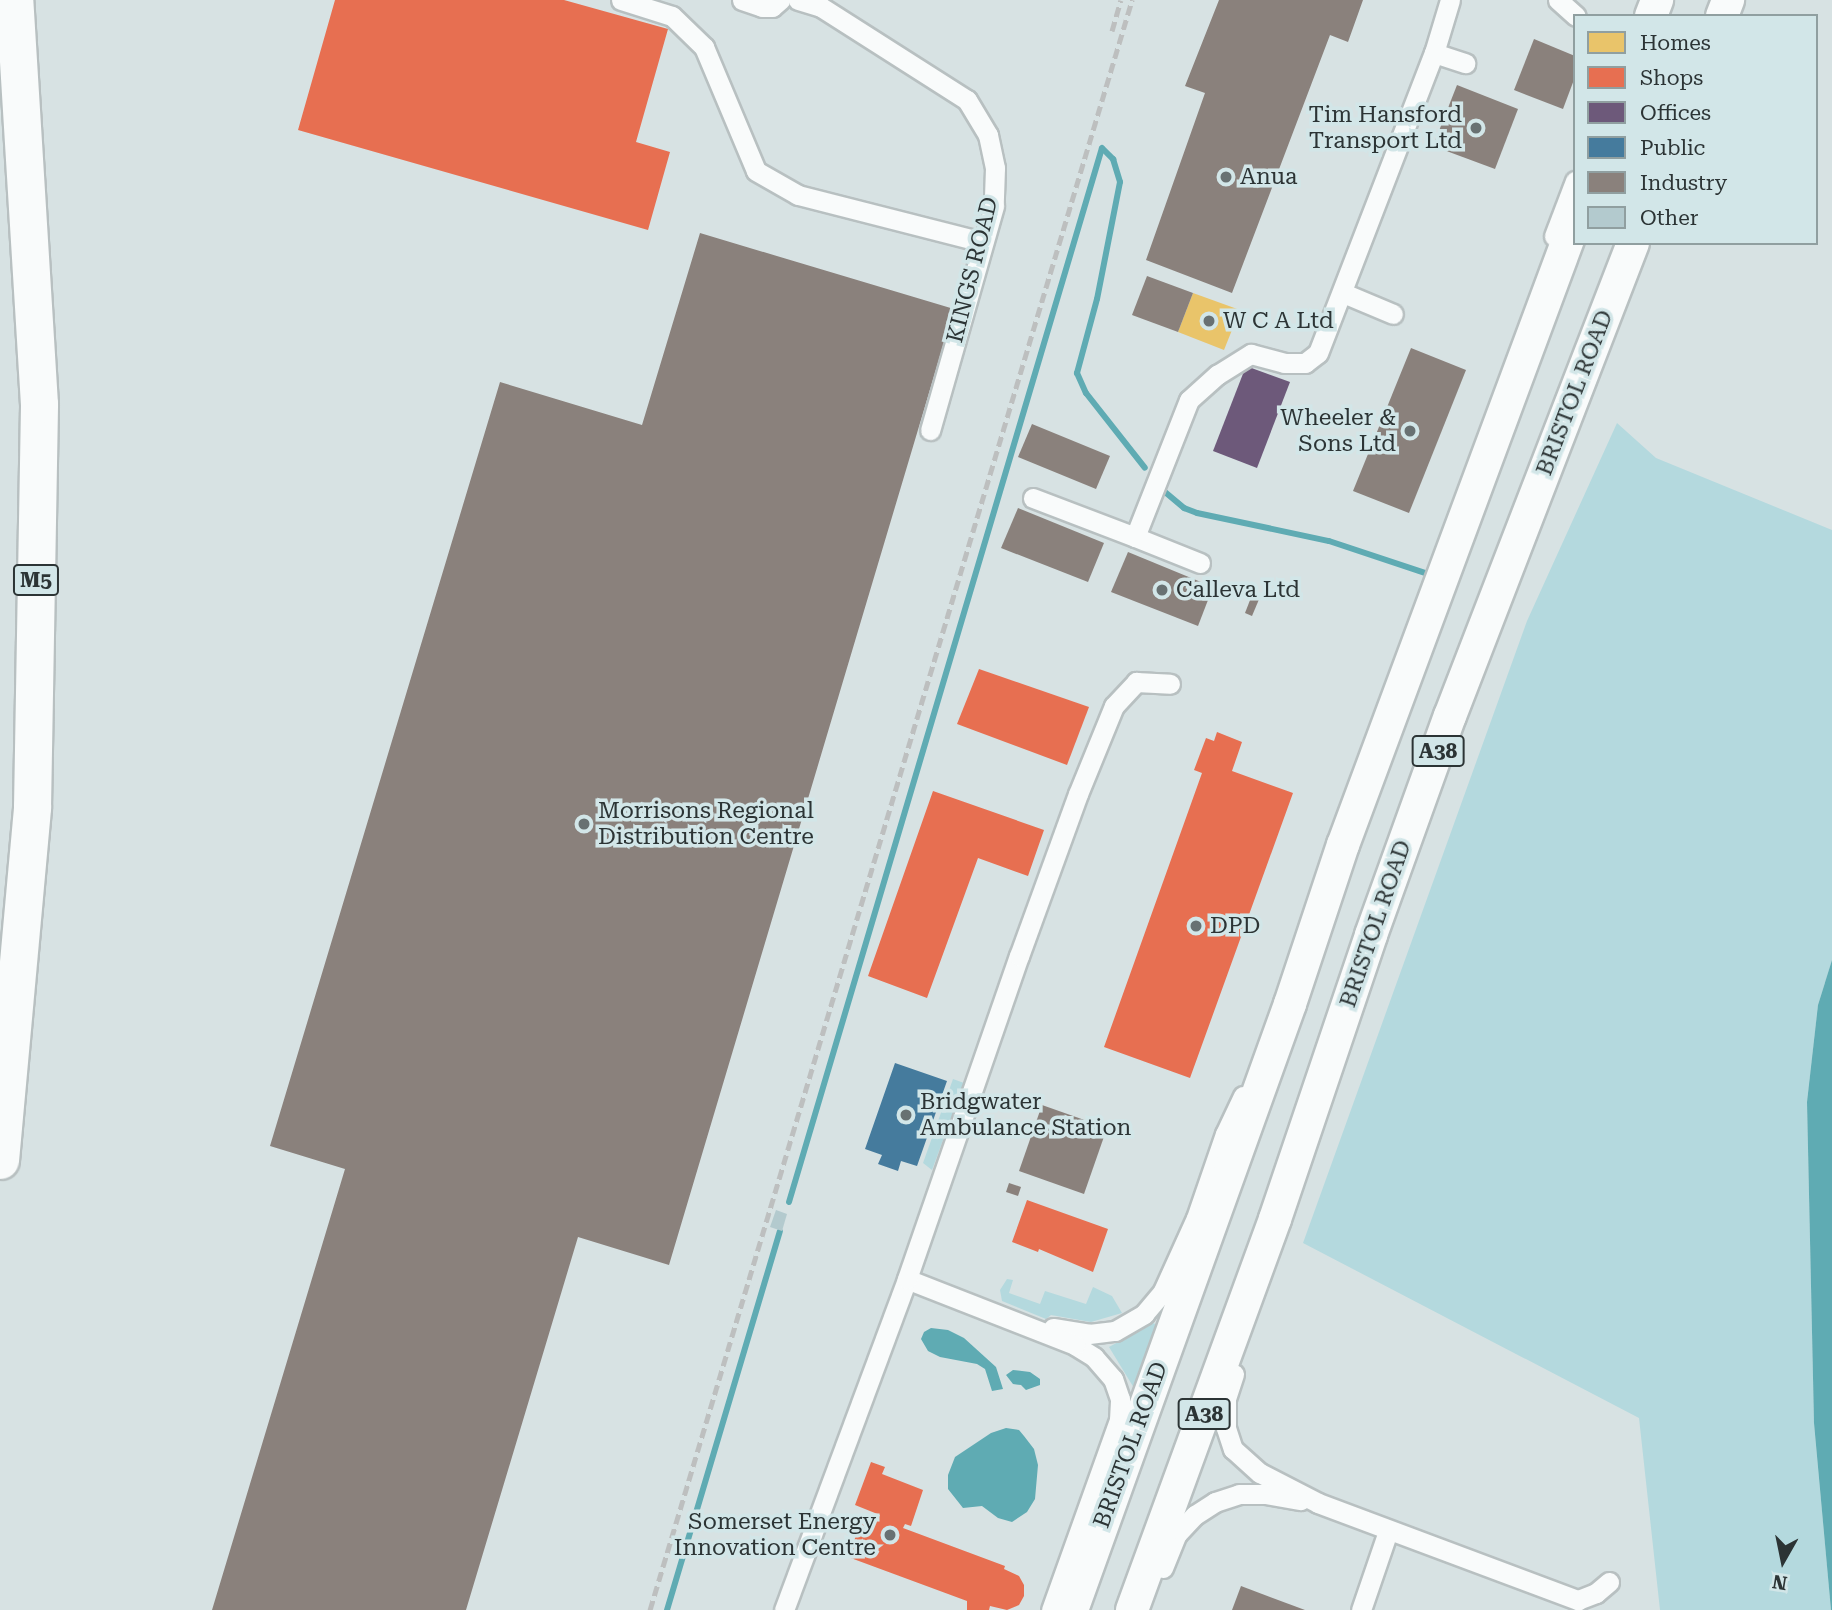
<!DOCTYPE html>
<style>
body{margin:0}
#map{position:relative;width:1832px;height:1610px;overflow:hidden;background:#d7e2e3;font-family:"Roboto Serif",serif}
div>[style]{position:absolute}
.green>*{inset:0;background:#b4d9de}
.water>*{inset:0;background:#5fabb3}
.homes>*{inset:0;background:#e9c46a}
.shops>*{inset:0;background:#e76f51}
.offices>*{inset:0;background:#6d597a}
.public>*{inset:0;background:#457b9d}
.industry>*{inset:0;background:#8a817c}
.stream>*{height:6px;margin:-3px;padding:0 3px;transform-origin:3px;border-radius:3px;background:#5fabb3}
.building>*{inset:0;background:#b3cace}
.roads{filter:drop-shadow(2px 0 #b8c0c1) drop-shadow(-2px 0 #b8c0c1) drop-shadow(0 2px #b8c0c1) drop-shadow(0 -2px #b8c0c1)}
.street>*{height:19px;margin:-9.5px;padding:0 9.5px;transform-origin:9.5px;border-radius:9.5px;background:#f9fbfb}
.primary>*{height:32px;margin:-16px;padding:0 16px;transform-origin:16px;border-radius:16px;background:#f9fbfb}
.highway>*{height:37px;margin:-18.5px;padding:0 18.5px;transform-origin:18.5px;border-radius:18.5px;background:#f9fbfb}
.rail>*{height:5px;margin-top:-2.5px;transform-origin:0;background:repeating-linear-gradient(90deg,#bdbfbf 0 10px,transparent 0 15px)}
.dots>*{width:19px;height:19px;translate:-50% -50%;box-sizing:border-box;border:4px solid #d2e6e8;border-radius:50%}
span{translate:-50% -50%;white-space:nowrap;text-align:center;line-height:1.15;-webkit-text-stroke:7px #d2e6e8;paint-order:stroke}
.shield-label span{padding:2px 5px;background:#d2e6e8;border:2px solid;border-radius:5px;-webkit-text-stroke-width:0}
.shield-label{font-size:21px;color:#2c3435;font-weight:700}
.poi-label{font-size:23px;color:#2c3435}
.right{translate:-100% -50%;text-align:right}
.left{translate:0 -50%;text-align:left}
.street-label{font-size:23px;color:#2c3435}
.legend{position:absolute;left:1573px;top:14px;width:245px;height:231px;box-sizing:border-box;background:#d2e6e8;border:2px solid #909fa0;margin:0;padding:9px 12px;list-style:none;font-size:21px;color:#2c3435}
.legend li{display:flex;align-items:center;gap:14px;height:35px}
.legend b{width:35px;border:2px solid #909fa0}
.north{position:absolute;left:1748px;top:1526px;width:70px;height:70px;-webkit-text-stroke:5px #d2e6e8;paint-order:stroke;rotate:189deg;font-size:19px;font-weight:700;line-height:28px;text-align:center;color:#2c3435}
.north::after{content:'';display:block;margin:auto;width:24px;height:32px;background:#2c3435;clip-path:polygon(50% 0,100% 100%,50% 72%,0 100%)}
</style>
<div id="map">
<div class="green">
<i style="clip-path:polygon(1617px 423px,1656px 458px,1832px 530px,1832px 960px,1818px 1005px,1807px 1102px,1814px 1423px,1831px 1610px,1660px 1610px,1639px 1418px,1303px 1243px,1527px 621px)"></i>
<i style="clip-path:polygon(953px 1079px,964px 1083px,932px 1170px,923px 1163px)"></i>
<i style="clip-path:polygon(1007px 1279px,1013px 1280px,1009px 1293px,1040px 1304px,1045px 1291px,1086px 1304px,1093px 1287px,1112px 1296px,1122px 1313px,1091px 1322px,1051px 1315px,1046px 1319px,1002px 1301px,1000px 1290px)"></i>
<i style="clip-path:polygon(1153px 1323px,1159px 1326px,1134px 1388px,1109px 1347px)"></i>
</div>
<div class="water">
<i style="clip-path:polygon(1832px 960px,1832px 1610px,1831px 1610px,1814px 1423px,1807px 1102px,1818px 1005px)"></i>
<i style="clip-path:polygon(931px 1328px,948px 1330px,964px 1338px,996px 1367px,1003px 1389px,992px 1391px,985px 1369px,977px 1364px,940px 1357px,928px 1351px,921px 1339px,924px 1332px)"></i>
<i style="clip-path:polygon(1013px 1370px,1030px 1372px,1040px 1379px,1040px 1385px,1026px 1390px,1021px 1385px,1013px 1384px,1006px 1375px)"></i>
<i style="clip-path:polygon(1006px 1428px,1019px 1430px,1024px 1436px,1034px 1449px,1038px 1465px,1035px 1499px,1027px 1512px,1012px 1522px,998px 1518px,982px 1506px,963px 1508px,948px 1489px,948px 1475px,955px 1457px,991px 1433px)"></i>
</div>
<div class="homes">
<i style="clip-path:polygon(1193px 293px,1240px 310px,1224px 350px,1178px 332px)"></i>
</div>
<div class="shops">
<i style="clip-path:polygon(335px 0,564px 0,668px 29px,636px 142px,670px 152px,648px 230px,298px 130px)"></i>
<i style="clip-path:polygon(979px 669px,1089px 707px,1067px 765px,957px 724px)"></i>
<i style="clip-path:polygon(1217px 732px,1242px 742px,1232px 771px,1293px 793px,1190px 1078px,1104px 1047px,1202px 773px,1194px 770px,1206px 738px,1214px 741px)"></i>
<i style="clip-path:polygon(933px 791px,1044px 830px,1028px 876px,978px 858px,927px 998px,868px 976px)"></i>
<i style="clip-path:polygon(1027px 1200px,1108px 1229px,1093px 1272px,1039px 1249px,1038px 1252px,1012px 1242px)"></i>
<i style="clip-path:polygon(871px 1462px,885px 1467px,882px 1474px,923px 1490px,911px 1526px,905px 1524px,903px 1528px,1005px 1566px,1004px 1569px,1019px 1576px,1024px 1585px,1024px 1596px,1019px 1605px,1007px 1610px,990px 1606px,989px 1610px,967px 1610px,967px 1601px,848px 1557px,864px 1514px,878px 1519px,880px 1515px,855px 1505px)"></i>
</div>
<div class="offices">
<i style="clip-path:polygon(1246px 366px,1290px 382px,1257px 468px,1213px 451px)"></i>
</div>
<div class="public">
<i style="clip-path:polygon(895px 1063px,947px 1081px,917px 1166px,901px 1161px,898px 1171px,878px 1164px,882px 1155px,865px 1149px)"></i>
</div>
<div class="industry">
<i style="clip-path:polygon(1219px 0,1363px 0,1348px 42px,1330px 35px,1232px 293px,1146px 260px,1205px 93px,1185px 86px)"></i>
<i style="clip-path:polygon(1534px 39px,1575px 56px,1575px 77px,1563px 109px,1514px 90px)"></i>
<i style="clip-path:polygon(1457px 85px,1518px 109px,1495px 169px,1433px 146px)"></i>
<i style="clip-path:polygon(700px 233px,954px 309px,669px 1265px,578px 1237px,466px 1610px,212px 1610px,345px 1169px,270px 1146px,500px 382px,642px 425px)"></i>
<i style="clip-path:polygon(1147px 276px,1193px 293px,1178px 332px,1132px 315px)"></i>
<i style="clip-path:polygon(1411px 348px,1466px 370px,1409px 513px,1353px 491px)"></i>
<i style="clip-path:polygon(1032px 424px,1110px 456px,1096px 489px,1018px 457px)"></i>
<i style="clip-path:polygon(1018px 508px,1104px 543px,1088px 582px,1001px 548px)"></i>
<i style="clip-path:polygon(1128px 552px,1213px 587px,1198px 626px,1111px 592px)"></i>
<i style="clip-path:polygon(1252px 595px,1260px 597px,1252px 616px,1245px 613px)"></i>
<i style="clip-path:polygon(1042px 1105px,1107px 1128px,1084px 1194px,1019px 1171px)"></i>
<i style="clip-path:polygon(1009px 1183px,1021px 1187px,1018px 1196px,1006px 1192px)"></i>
<i style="clip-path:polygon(1241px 1586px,1305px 1610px,1232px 1610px)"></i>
</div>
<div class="stream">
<i style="left:1165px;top:492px;width:25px;rotate:40deg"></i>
<i style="left:1184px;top:508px;width:14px;rotate:21deg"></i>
<i style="left:1197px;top:513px;width:135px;rotate:12deg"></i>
<i style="left:1329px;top:541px;width:101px;rotate:18.4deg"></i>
<i style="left:789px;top:1202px;width:1099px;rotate:-73.46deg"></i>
<i style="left:1102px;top:148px;width:16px;rotate:45deg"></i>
<i style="left:1113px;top:159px;width:24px;rotate:73deg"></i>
<i style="left:1120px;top:182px;width:119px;rotate:101.1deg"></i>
<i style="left:1097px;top:299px;width:77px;rotate:105.1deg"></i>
<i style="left:1077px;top:373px;width:22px;rotate:66deg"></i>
<i style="left:1086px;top:393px;width:95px;rotate:51.8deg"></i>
<i style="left:667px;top:1610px;width:395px;rotate:-73.4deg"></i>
</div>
<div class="building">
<i style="clip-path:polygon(776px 1210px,787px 1214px,782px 1231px,770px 1227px)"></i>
</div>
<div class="roads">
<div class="street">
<i style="left:621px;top:0;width:53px;rotate:17.4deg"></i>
<i style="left:672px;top:16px;width:45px;rotate:44.1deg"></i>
<i style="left:704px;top:47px;width:134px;rotate:67.2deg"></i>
<i style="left:756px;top:171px;width:48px;rotate:29.7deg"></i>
<i style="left:798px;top:195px;width:191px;rotate:14.3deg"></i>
<i style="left:742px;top:0;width:21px;rotate:19deg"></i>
<i style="left:762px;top:7px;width:10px"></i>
<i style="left:772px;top:7px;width:11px;rotate:-41deg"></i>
<i style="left:798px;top:0;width:24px;rotate:17deg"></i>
<i style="left:821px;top:7px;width:173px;rotate:32.5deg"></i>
<i style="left:967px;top:100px;width:41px;rotate:59deg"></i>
<i style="left:988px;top:135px;width:34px;rotate:78deg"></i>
<i style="left:995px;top:168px;width:38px;rotate:92deg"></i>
<i style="left:994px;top:206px;width:233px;rotate:105.9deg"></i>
<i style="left:1558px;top:0;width:24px;rotate:42deg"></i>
<i style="left:1434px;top:53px;width:55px;rotate:-73.2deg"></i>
<i style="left:1554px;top:236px;width:59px;rotate:-69.1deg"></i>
<i style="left:1343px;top:293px;width:54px;rotate:22.8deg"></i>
<i style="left:1033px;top:498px;width:109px;rotate:20.9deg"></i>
<i style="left:1200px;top:563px;width:70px;rotate:-158.2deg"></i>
<i style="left:1135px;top:537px;width:147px;rotate:-68.5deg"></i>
<i style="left:1189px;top:400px;width:38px;rotate:-42deg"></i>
<i style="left:1217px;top:375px;width:40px;rotate:-32deg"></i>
<i style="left:1251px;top:354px;width:34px;rotate:15deg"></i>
<i style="left:1284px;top:363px;width:21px"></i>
<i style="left:1305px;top:363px;width:16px;rotate:-38deg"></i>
<i style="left:1318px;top:353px;width:322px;rotate:-68.9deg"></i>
<i style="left:1434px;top:53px;width:33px;rotate:18deg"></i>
<i style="left:1053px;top:1328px;width:36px;rotate:9deg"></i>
<i style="left:1089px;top:1334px;width:26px;rotate:-7deg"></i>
<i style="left:1115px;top:1331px;width:34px;rotate:-30deg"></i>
<i style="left:1144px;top:1314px;width:30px;rotate:-50deg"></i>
<i style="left:1163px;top:1291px;width:80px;rotate:-65.7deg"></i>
<i style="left:1196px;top:1218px;width:89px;rotate:-71deg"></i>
<i style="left:1225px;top:1134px;width:42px;rotate:-64.7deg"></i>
<i style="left:1234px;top:1374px;width:25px;rotate:108deg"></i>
<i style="left:1226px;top:1398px;width:30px;rotate:90deg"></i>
<i style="left:1226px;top:1428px;width:22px;rotate:72deg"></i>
<i style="left:1233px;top:1449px;width:36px;rotate:42deg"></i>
<i style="left:1260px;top:1473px;width:65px;rotate:27.3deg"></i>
<i style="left:1318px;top:1503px;width:278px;rotate:20.5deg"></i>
<i style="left:1578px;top:1600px;width:19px;rotate:-21deg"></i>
<i style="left:1596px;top:1593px;width:17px;rotate:-40deg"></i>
<i style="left:1163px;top:1568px;width:37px;rotate:-68deg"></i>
<i style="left:1177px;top:1534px;width:26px;rotate:-47deg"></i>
<i style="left:1195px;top:1515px;width:24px;rotate:-33deg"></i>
<i style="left:1215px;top:1502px;width:25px;rotate:-18deg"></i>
<i style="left:1239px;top:1494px;width:26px"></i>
<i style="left:1265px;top:1494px;width:36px;rotate:10deg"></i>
<i style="left:784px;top:1610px;width:353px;rotate:-69.6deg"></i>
<i style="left:1051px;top:1610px;width:202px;rotate:-70.3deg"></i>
<i style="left:1119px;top:1420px;width:21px;rotate:-87deg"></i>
<i style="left:1120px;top:1399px;width:21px;rotate:-109deg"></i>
<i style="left:1113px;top:1379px;width:29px;rotate:-131deg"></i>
<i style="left:1094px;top:1357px;width:22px;rotate:-148deg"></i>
<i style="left:1075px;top:1345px;width:180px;rotate:-158.6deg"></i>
<i style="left:907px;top:1279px;width:342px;rotate:-70.9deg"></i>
<i style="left:1019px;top:956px;width:172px;rotate:-70deg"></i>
<i style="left:1078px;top:794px;width:95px;rotate:-67.8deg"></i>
<i style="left:1114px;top:706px;width:33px;rotate:-47deg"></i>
<i style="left:1136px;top:682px;width:34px;rotate:3deg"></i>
<i style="left:1361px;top:1610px;width:83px;rotate:-71.1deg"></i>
</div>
<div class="primary">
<i style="left:1651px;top:16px;width:17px;rotate:-69deg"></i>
<i style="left:1722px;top:16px;width:17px;rotate:-69deg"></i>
<i style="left:1072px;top:1610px;width:644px;rotate:-70.21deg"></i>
<i style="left:1290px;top:1004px;width:168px;rotate:-71.6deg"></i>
<i style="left:1343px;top:845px;width:666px;rotate:-69.61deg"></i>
<i style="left:1132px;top:1610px;width:416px;rotate:-69.9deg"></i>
<i style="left:1275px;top:1219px;width:300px;rotate:-71.3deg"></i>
<i style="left:1371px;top:935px;width:233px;rotate:-70.2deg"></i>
<i style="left:1450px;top:716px;width:507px;rotate:-68.85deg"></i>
</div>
<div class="highway">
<i style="left:0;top:1160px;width:354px;rotate:-84.8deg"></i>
<i style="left:32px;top:807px;width:403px;rotate:-89deg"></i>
<i style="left:39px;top:404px;width:405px;rotate:-93.5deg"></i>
</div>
</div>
<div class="rail">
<i style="left:1112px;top:31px;width:32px;rotate:-74deg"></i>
<i style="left:650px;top:1610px;width:1681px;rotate:-73.33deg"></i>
</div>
<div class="dots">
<i style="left:1476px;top:128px;background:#687172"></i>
<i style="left:1226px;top:177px;background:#687172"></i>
<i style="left:1209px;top:321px;background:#687172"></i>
<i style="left:1410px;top:431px;background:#687172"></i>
<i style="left:1162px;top:590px;background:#687172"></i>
<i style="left:584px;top:824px;background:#687172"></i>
<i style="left:1196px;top:926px;background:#687172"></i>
<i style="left:906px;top:1115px;background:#687172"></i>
<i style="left:890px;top:1535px;background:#687172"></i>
</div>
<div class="shield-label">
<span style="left:36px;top:580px">M5</span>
<span style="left:1438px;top:751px">A38</span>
<span style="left:1204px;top:1414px">A38</span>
</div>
<div class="poi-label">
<span class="right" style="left:1462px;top:128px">Tim Hansford<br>Transport Ltd</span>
<span class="left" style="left:1240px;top:177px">Anua</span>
<span class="left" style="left:1223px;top:321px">W C A Ltd</span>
<span class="right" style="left:1396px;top:431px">Wheeler &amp;<br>Sons Ltd</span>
<span class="left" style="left:1176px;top:590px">Calleva Ltd</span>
<span class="left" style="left:598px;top:824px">Morrisons Regional<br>Distribution Centre</span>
<span class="left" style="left:1210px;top:926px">DPD</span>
<span class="left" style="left:920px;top:1115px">Bridgwater<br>Ambulance Station</span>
<span class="right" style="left:876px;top:1535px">Somerset Energy<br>Innovation Centre</span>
</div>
<div class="street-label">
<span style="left:973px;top:270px;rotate:-76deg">KINGS ROAD</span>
<span style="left:1575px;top:393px;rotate:-69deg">BRISTOL ROAD</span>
<span style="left:1376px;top:924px;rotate:-71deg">BRISTOL ROAD</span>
<span style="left:1131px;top:1445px;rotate:-70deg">BRISTOL ROAD</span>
</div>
<ul class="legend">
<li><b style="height:19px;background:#e9c46a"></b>Homes</li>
<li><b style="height:19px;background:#e76f51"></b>Shops</li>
<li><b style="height:19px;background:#6d597a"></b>Offices</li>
<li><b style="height:19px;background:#457b9d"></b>Public</li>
<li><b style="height:19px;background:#8a817c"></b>Industry</li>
<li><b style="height:19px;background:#b3cace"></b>Other</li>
</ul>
<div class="north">N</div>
</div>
